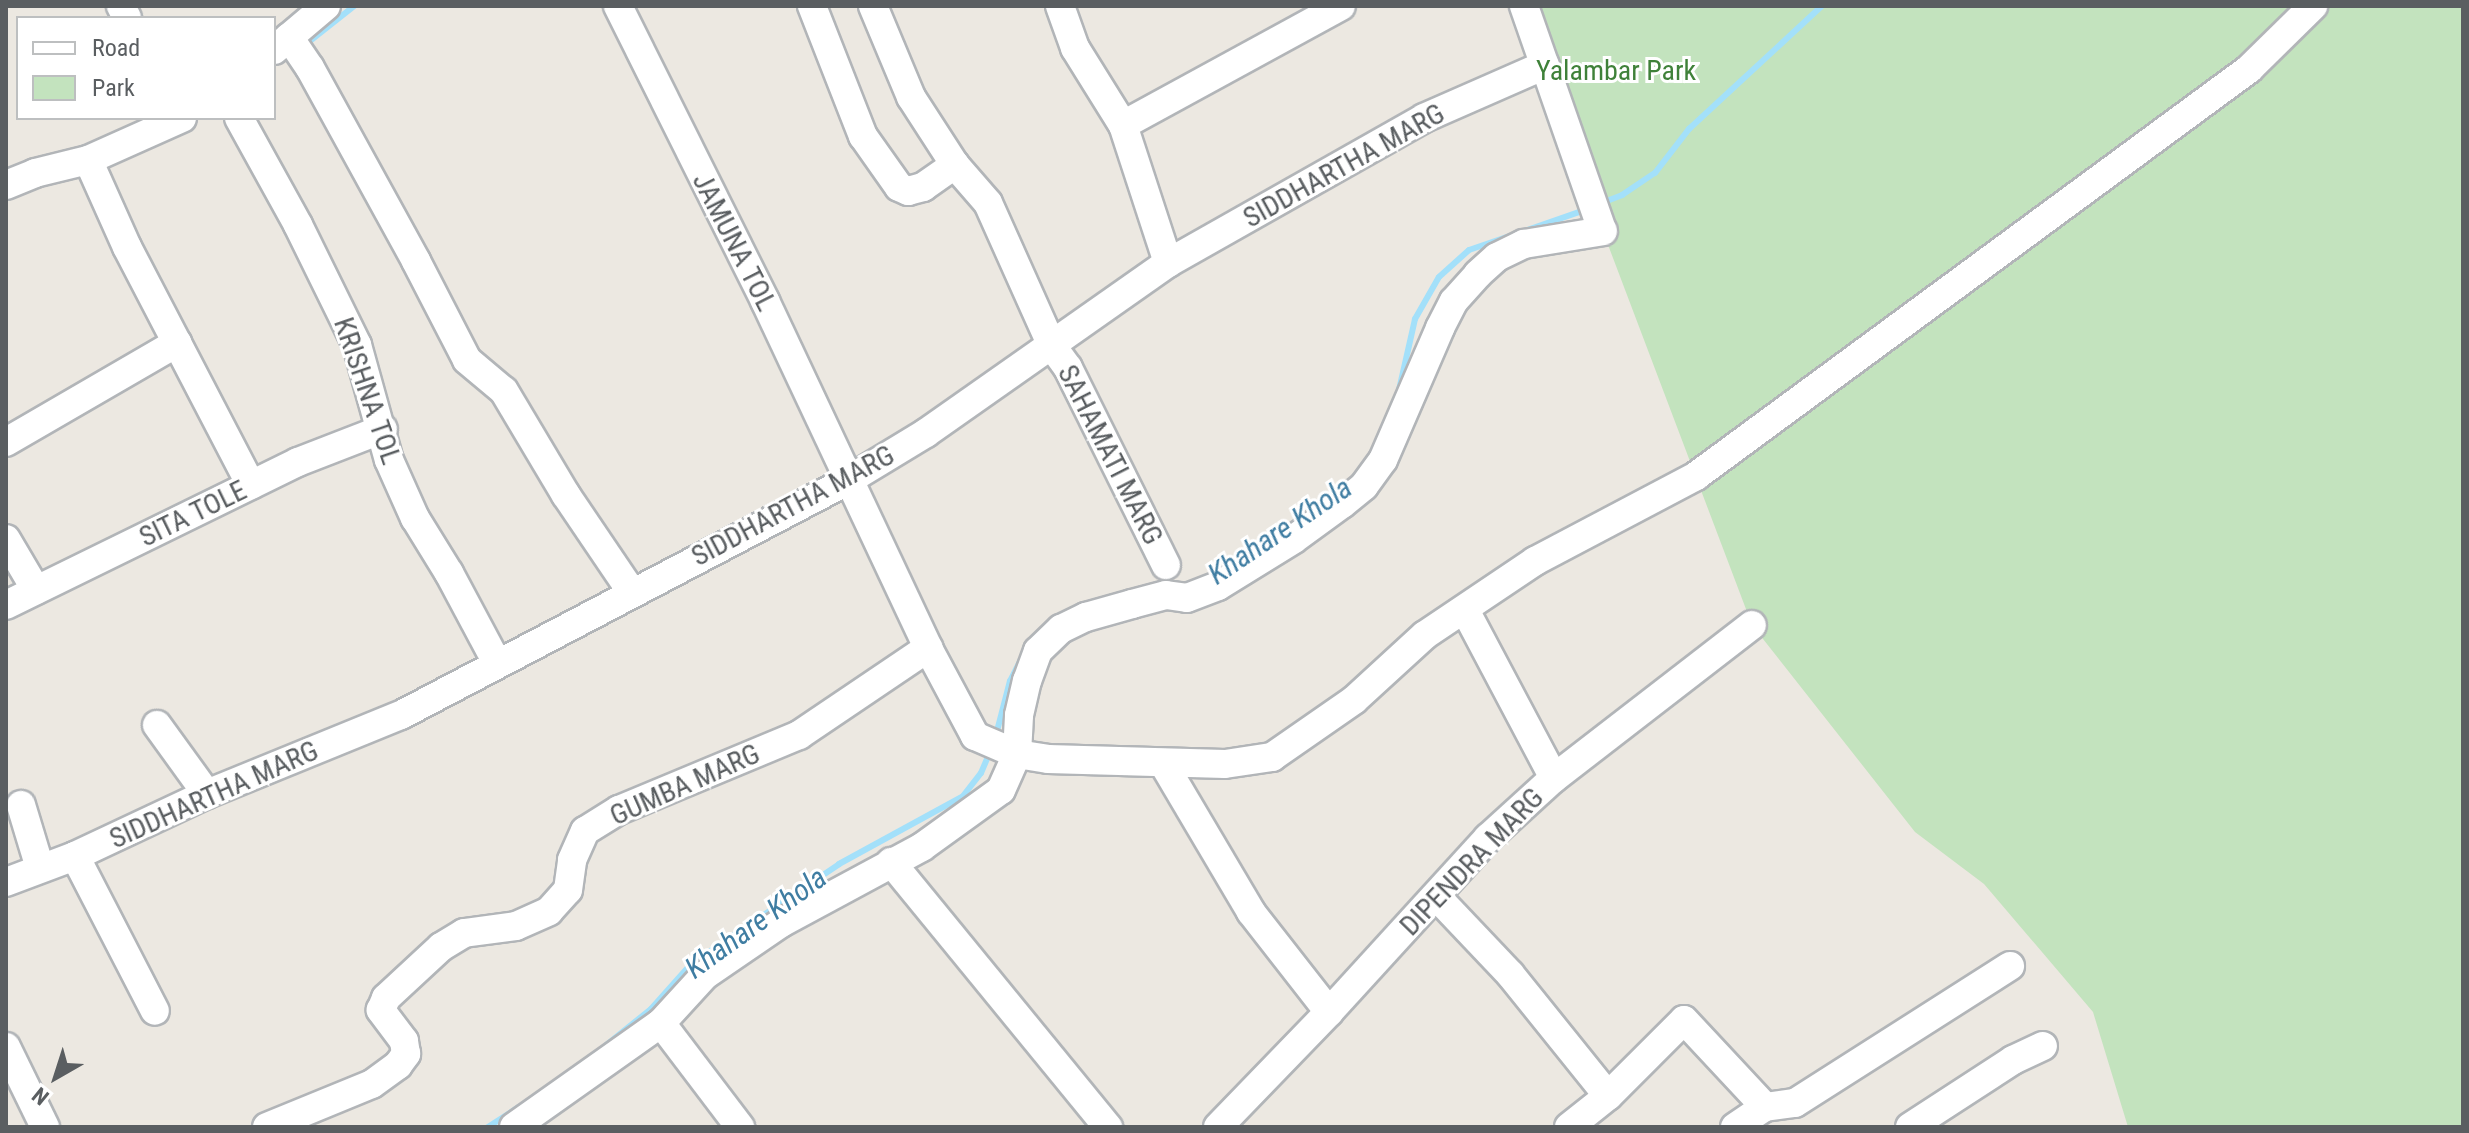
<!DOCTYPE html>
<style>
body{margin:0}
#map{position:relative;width:2469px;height:1133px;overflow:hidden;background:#ece8e1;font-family:"Roboto Condensed",sans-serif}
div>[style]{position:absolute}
.green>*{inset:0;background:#c3e3be}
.stream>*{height:6px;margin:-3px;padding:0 3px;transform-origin:3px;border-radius:3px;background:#a3e0fa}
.roads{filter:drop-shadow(2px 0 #b2b5b8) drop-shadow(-2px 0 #b2b5b8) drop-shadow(0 2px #b2b5b8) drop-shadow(0 -2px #b2b5b8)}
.minor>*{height:28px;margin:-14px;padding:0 14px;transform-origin:14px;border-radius:14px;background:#fff}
span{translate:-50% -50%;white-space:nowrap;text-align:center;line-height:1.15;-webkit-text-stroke:6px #fff;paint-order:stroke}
.park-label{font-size:28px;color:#3f8139}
.street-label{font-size:28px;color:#5a5e61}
.water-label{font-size:30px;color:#3f7da2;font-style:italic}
.frame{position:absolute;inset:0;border:8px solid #5a5e61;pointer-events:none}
.legend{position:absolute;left:16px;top:16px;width:260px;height:104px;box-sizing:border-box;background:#fff;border:2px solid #bdbfc0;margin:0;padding:10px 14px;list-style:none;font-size:24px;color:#5a5e61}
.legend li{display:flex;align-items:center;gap:16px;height:40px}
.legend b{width:40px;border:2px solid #bdbfc0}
.north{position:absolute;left:16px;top:1037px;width:80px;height:80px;-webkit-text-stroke:6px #fff;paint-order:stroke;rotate:219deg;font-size:22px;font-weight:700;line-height:32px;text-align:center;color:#5a5e61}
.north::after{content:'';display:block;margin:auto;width:28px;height:36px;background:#5a5e61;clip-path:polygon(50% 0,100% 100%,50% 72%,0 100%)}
</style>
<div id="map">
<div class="green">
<i style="clip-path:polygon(1524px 6px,2463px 6px,2463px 1127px,2128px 1127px,2093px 1012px,1984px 884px,1915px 832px,1752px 625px,1588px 192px)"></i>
</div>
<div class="stream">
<i style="left:305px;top:45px;width:63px;rotate:-38.5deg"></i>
<i style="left:1599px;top:204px;width:25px;rotate:-21deg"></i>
<i style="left:1622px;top:195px;width:40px;rotate:-34deg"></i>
<i style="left:1655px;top:173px;width:56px;rotate:-52.3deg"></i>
<i style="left:1689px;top:129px;width:181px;rotate:-42.8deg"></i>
<i style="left:1399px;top:390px;width:73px;rotate:-77.3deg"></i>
<i style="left:1415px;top:319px;width:48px;rotate:-60.3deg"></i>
<i style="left:1439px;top:277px;width:40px;rotate:-42deg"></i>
<i style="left:1469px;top:250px;width:123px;rotate:-19deg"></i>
<i style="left:996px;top:735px;width:56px;rotate:-75.5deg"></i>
<i style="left:1010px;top:681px;width:25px;rotate:-63deg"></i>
<i style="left:600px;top:1050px;width:65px;rotate:-38.8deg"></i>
<i style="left:651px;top:1009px;width:60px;rotate:-48.4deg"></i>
<i style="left:691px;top:964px;width:179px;rotate:-34deg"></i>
<i style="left:839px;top:864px;width:141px;rotate:-28.7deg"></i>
<i style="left:963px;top:796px;width:29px;rotate:-52deg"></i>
<i style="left:981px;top:773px;width:26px;rotate:-67deg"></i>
<i style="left:488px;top:1127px;width:37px;rotate:-33deg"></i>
</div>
<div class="roads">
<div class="minor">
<i style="left:121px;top:6px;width:13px;rotate:63deg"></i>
<i style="left:618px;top:6px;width:330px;rotate:63.5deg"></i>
<i style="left:765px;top:301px;width:383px;rotate:64.8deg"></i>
<i style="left:928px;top:648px;width:100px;rotate:61.9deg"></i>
<i style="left:975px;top:736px;width:46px;rotate:23.2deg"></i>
<i style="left:1017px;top:754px;width:31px;rotate:9deg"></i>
<i style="left:1048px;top:759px;width:177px;rotate:1.6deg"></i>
<i style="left:1225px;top:764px;width:48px;rotate:-8.5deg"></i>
<i style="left:1272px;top:757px;width:100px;rotate:-34.8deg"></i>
<i style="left:1354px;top:700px;width:96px;rotate:-42.5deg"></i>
<i style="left:1425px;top:635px;width:133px;rotate:-33.9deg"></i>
<i style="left:1535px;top:561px;width:182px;rotate:-27.8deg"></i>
<i style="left:1696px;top:476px;width:687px;rotate:-36.35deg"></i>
<i style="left:2249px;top:69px;width:90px;rotate:-44.5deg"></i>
<i style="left:812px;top:6px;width:140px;rotate:68.6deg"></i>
<i style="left:863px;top:136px;width:62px;rotate:54.8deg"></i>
<i style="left:899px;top:187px;width:10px;rotate:24deg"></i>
<i style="left:908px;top:191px;width:16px;rotate:-15deg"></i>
<i style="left:923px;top:187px;width:39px;rotate:-35deg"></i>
<i style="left:873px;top:6px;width:99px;rotate:67.3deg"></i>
<i style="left:911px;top:97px;width:81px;rotate:57.1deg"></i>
<i style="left:955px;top:165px;width:50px;rotate:49deg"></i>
<i style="left:988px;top:203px;width:157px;rotate:65.9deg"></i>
<i style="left:1052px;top:346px;width:27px;rotate:54deg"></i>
<i style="left:1068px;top:368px;width:220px;rotate:63.6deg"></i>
<i style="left:1060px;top:6px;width:45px;rotate:70.3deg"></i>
<i style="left:1075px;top:48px;width:91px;rotate:58.1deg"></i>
<i style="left:1123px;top:125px;width:145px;rotate:71.9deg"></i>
<i style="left:1524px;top:6px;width:234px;rotate:70.8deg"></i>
<i style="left:289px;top:37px;width:37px;rotate:56deg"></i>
<i style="left:310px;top:68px;width:220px;rotate:61.2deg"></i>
<i style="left:416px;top:261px;width:111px;rotate:62.7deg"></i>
<i style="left:467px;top:360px;width:48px;rotate:40deg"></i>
<i style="left:504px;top:391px;width:121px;rotate:59.2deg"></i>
<i style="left:566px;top:495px;width:116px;rotate:55.9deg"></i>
<i style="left:274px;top:50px;width:68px;rotate:-40.2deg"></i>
<i style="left:239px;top:118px;width:122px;rotate:61.1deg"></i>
<i style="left:298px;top:225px;width:134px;rotate:63.8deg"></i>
<i style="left:357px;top:345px;width:119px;rotate:74.5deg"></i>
<i style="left:389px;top:460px;width:64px;rotate:65.9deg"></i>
<i style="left:415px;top:518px;width:65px;rotate:58.3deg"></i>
<i style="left:449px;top:573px;width:102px;rotate:61.9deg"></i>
<i style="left:1123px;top:125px;width:248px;rotate:-28.6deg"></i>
<i style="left:6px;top:185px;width:31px;rotate:-22deg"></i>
<i style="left:35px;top:173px;width:55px;rotate:-13.8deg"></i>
<i style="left:88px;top:160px;width:103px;rotate:-24.1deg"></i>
<i style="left:177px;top:343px;width:160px;rotate:62.5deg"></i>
<i style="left:6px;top:442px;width:198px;rotate:-30.1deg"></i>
<i style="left:177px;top:343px;width:108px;rotate:-117.5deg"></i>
<i style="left:127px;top:247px;width:95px;rotate:-114.1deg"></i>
<i style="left:6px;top:539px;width:59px;rotate:59.5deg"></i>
<i style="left:6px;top:605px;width:325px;rotate:-26.1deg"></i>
<i style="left:298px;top:462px;width:91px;rotate:-21.2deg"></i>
<i style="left:1465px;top:610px;width:190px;rotate:62.1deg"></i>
<i style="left:157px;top:725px;width:85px;rotate:54.1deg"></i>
<i style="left:1163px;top:763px;width:173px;rotate:59.4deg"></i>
<i style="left:1251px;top:912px;width:127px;rotate:52deg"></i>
<i style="left:21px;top:805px;width:66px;rotate:73.2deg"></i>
<i style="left:75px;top:856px;width:174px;rotate:62.7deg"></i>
<i style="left:891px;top:862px;width:343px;rotate:50.7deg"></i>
<i style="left:6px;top:882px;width:74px;rotate:-20.6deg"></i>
<i style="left:75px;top:856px;width:146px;rotate:-25.2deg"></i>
<i style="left:207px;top:794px;width:209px;rotate:-22.2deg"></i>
<i style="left:401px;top:715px;width:504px;rotate:-27.68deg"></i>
<i style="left:847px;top:481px;width:92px;rotate:-31.3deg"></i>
<i style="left:926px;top:433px;width:296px;rotate:-35.1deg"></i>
<i style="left:1168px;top:263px;width:294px;rotate:-29.5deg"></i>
<i style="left:1424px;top:118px;width:132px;rotate:-23.7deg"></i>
<i style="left:1437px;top:897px;width:106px;rotate:46.5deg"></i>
<i style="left:1510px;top:974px;width:156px;rotate:51.2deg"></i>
<i style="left:661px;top:1023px;width:131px;rotate:52.8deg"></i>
<i style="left:6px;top:1047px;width:89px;rotate:64deg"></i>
<i style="left:267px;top:1127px;width:113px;rotate:-22.3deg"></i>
<i style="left:372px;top:1084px;width:32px;rotate:-36deg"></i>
<i style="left:398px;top:1065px;width:14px;rotate:-54deg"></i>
<i style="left:406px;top:1054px;width:13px;rotate:-99deg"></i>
<i style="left:404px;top:1041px;width:39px;rotate:-127deg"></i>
<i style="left:381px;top:1010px;width:13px;rotate:-67deg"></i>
<i style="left:386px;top:998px;width:75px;rotate:-42.8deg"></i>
<i style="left:441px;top:947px;width:27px;rotate:-31deg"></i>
<i style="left:464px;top:933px;width:52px;rotate:-7.7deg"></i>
<i style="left:516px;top:926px;width:36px;rotate:-24deg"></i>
<i style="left:549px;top:911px;width:28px;rotate:-48deg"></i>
<i style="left:568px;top:890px;width:30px;rotate:-82deg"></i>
<i style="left:572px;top:860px;width:32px;rotate:-66deg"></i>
<i style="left:585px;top:831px;width:40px;rotate:-32deg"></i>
<i style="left:619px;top:810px;width:195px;rotate:-22.6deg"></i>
<i style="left:799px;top:735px;width:156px;rotate:-34deg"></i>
<i style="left:514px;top:1127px;width:180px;rotate:-35.3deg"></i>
<i style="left:661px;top:1023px;width:65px;rotate:-47.5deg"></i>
<i style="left:705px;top:975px;width:92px;rotate:-34.4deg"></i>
<i style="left:781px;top:923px;width:160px;rotate:-28.3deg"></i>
<i style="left:922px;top:847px;width:97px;rotate:-35.8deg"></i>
<i style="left:1001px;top:790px;width:39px;rotate:-66deg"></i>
<i style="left:1017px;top:754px;width:39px;rotate:-87deg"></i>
<i style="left:1019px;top:715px;width:35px;rotate:-77deg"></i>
<i style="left:1027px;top:681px;width:32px;rotate:-70deg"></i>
<i style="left:1038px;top:651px;width:32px;rotate:-44deg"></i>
<i style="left:1061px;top:629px;width:28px;rotate:-26deg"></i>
<i style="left:1086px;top:617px;width:48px;rotate:-15.8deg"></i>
<i style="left:1132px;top:604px;width:35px;rotate:-15deg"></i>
<i style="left:1166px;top:595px;width:21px;rotate:8deg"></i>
<i style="left:1187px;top:598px;width:33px;rotate:-21deg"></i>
<i style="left:1218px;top:586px;width:89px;rotate:-31.7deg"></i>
<i style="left:1294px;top:539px;width:59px;rotate:-36.1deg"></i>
<i style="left:1342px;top:504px;width:28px;rotate:-39deg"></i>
<i style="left:1364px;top:486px;width:32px;rotate:-54deg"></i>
<i style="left:1383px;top:460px;width:144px;rotate:-66.6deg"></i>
<i style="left:1440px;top:328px;width:30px;rotate:-63deg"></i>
<i style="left:1454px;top:301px;width:36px;rotate:-48deg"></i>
<i style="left:1478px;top:274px;width:25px;rotate:-42deg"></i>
<i style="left:1497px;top:257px;width:30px;rotate:-26deg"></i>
<i style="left:1524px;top:244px;width:80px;rotate:-9.3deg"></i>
<i style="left:1218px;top:1127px;width:160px;rotate:-46deg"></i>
<i style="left:1329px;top:1012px;width:236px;rotate:-47.6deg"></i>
<i style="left:1488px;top:838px;width:89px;rotate:-42.3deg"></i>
<i style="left:1554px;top:778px;width:250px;rotate:-37.7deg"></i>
<i style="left:1569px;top:1127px;width:50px;rotate:-38.5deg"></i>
<i style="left:1608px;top:1096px;width:107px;rotate:-45deg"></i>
<i style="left:1684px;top:1020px;width:119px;rotate:47deg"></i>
<i style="left:1735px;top:1127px;width:36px;rotate:-34deg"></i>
<i style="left:1765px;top:1107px;width:30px;rotate:-8deg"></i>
<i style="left:1795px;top:1103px;width:255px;rotate:-32.5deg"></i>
<i style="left:1910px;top:1127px;width:123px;rotate:-33deg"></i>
<i style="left:2013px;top:1060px;width:33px;rotate:-25deg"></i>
</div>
</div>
<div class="park-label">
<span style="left:1616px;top:71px">Yalambar Park</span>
</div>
<div class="street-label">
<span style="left:1344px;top:166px;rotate:-29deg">SIDDHARTHA MARG</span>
<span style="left:734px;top:242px;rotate:63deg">JAMUNA TOL</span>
<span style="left:367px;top:391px;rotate:71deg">KRISHNA TOL</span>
<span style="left:1110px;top:455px;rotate:63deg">SAHAMATI MARG</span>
<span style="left:793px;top:506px;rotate:-28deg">SIDDHARTHA MARG</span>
<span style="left:193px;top:514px;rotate:-26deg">SITA TOLE</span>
<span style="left:685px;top:785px;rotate:-24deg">GUMBA MARG</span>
<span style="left:214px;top:795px;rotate:-24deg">SIDDHARTHA MARG</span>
<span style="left:1472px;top:862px;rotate:-46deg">DIPENDRA MARG</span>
</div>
<div class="water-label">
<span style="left:1280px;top:531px;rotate:-34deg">Khahare Khola</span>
<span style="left:756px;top:923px;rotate:-36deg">Khahare Khola</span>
</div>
<div class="frame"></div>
<ul class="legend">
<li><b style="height:10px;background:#fff"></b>Road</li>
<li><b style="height:22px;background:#c3e3be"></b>Park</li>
</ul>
<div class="north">N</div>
</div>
